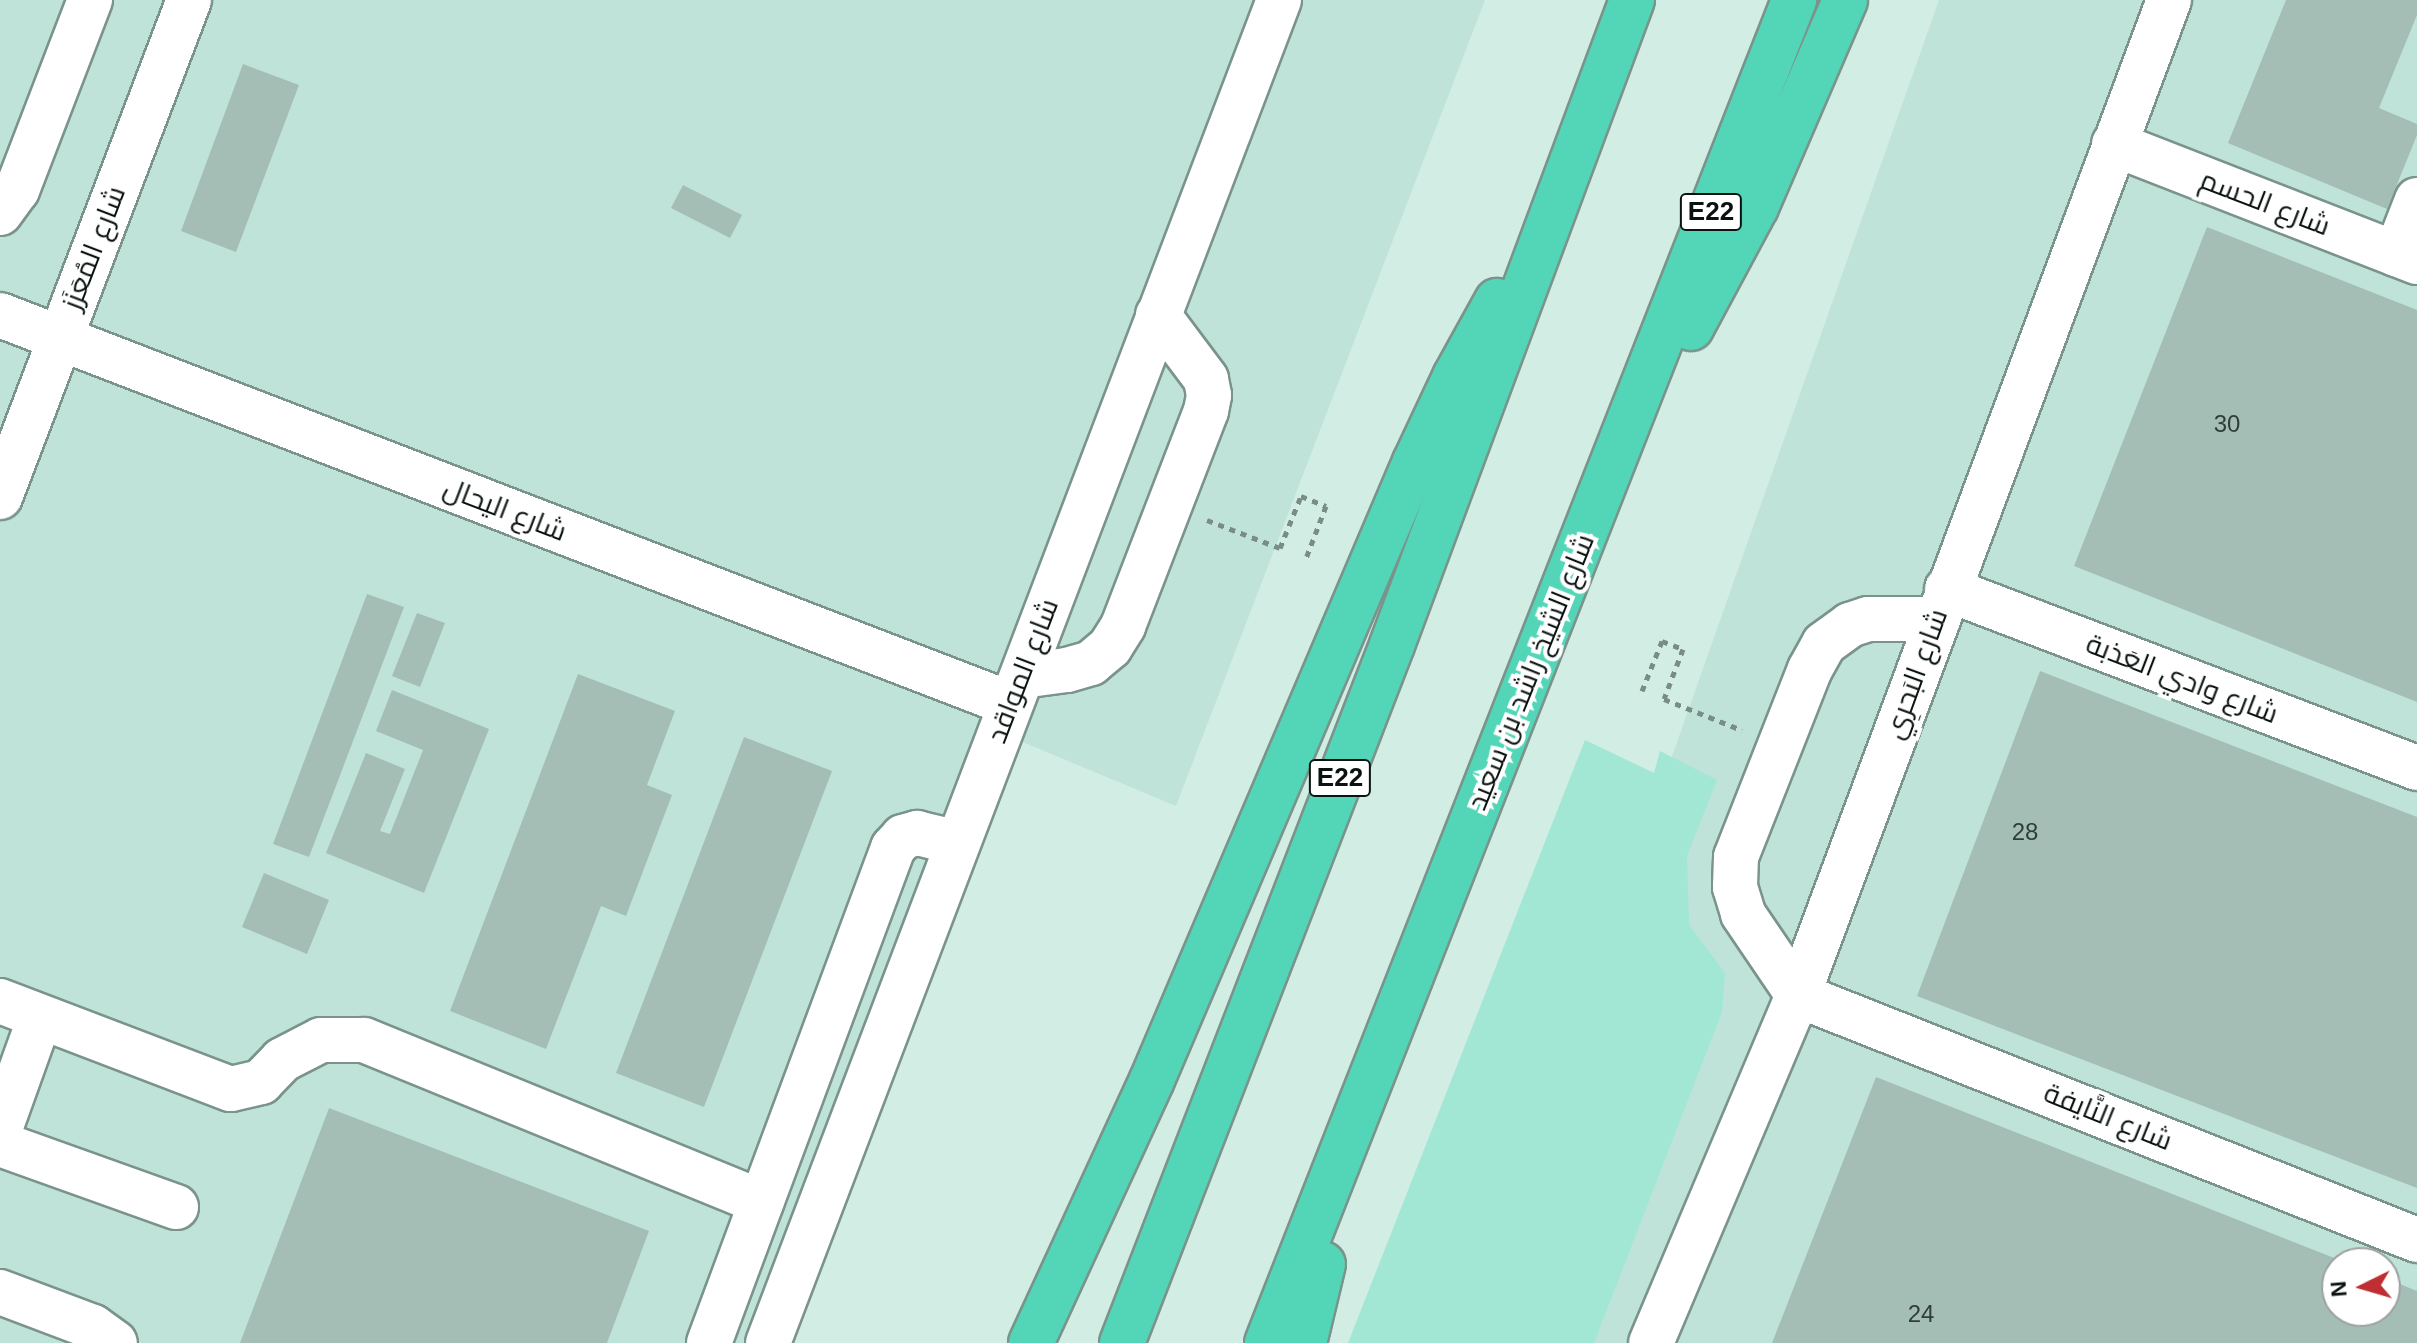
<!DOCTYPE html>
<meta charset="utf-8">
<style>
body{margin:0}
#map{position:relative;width:2417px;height:1343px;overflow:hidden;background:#d2ede4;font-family:Arial,Cairo,sans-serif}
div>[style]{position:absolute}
.built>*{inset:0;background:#bfe3d8}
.green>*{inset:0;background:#a1e7d3}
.building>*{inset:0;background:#a4beb6}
.path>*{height:5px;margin-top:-2.5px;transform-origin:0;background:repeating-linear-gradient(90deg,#798c86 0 6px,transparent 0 12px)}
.roads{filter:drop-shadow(2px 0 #7a938b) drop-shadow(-2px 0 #7a938b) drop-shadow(0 2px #7a938b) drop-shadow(0 -2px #7a938b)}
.minor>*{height:44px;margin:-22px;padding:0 22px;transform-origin:22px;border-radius:22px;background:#fff}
.highway>*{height:44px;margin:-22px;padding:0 22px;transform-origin:22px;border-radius:22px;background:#53d6b7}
span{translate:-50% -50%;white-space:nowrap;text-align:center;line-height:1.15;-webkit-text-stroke:8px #fff;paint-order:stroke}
.number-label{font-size:24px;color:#303e3a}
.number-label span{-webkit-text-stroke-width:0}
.shield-label span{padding:2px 6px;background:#fff;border:2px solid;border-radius:6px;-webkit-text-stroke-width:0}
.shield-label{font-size:26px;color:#0a1311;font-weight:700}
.street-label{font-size:28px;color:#0a1311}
.north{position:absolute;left:2321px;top:1247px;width:80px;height:80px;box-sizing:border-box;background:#fff;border:2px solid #9da1a0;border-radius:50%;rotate:265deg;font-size:22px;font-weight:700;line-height:32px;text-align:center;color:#0a1311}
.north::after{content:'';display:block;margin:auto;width:28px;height:36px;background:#be2e32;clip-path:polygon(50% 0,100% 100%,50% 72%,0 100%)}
</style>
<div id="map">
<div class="built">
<i style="clip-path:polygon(0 0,1485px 0,1176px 806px,1001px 733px,768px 1343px,0 1343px)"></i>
<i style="clip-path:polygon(evenodd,1939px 0,2417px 0,2417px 1343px,1465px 1343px,1939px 0,2337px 1263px,2385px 1263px,2385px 1311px,2337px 1311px,2337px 1263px)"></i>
</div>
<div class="green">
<i style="clip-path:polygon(1585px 740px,1654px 773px,1660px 751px,1717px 780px,1687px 856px,1689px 925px,1725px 973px,1722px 1012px,1594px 1343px,1348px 1343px)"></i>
</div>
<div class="building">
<i style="clip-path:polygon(2286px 0,2417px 0,2417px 15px,2379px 108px,2417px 124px,2417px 135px,2387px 209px,2228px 143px)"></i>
<i style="clip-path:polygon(243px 64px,299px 85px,236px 252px,181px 231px)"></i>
<i style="clip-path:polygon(683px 185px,742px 215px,730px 238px,671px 208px)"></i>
<i style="clip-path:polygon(2207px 227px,2417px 310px,2417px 702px,2074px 566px)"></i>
<i style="clip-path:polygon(367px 594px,404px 607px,309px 857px,273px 844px)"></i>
<i style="clip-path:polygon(417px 613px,445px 623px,420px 687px,392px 676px)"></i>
<i style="clip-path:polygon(2040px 671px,2417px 817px,2417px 1188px,1917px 996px)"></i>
<i style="clip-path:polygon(578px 674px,675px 711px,647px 785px,672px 795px,626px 916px,601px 906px,546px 1049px,450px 1011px)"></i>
<i style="clip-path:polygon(392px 690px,489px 729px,424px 893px,326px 853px,366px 753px,405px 769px,380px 831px,390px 834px,423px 750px,376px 731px)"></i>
<i style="clip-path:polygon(744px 737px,832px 771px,704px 1107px,616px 1073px)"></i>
<i style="clip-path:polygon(264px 873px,329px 900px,307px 954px,242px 927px)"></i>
<i style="clip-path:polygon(1876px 1077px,2347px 1263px,2337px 1263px,2337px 1311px,2385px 1311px,2385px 1278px,2417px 1291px,2417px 1343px,1772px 1343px)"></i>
<i style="clip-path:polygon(329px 1108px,649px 1231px,607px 1343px,240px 1343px)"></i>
</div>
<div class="path">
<i style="left:1207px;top:520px;width:78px;rotate:21deg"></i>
<i style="left:1280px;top:548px;width:56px;rotate:-68deg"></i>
<i style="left:1301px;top:496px;width:27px;rotate:22deg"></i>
<i style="left:1326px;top:506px;width:56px;rotate:111deg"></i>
<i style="left:1642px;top:691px;width:54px;rotate:-68.2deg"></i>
<i style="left:1662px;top:641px;width:22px;rotate:21deg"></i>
<i style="left:1683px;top:649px;width:53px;rotate:110.8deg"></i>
<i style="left:1664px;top:699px;width:84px;rotate:21.7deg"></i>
</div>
<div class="roads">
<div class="minor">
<i style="left:2114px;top:144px;width:325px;rotate:21.3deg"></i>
<i style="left:0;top:213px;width:29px;rotate:-54deg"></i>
<i style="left:17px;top:190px;width:204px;rotate:-69deg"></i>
<i style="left:2396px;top:254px;width:58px;rotate:-68.7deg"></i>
<i style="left:0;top:315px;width:1083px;rotate:21.05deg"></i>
<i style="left:0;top:497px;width:532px;rotate:-69.18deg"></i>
<i style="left:1947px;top:589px;width:503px;rotate:20.85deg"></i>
<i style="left:1936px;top:619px;width:68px;rotate:180deg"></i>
<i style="left:1868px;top:619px;width:19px;rotate:162deg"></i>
<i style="left:1850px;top:625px;width:32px;rotate:144deg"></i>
<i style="left:1824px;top:644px;width:29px;rotate:119deg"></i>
<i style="left:1810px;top:669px;width:202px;rotate:111.5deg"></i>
<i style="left:1736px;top:857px;width:30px;rotate:92deg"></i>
<i style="left:1735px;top:887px;width:28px;rotate:73deg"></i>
<i style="left:1743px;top:914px;width:98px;rotate:55.8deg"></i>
<i style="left:1798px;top:995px;width:666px;rotate:21.59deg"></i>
<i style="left:1022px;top:676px;width:45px;rotate:-7.6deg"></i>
<i style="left:1067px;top:670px;width:25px;rotate:-16deg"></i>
<i style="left:1091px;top:663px;width:25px;rotate:-40deg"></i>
<i style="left:1110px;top:647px;width:25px;rotate:-58deg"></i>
<i style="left:1123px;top:626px;width:230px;rotate:-68.9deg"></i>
<i style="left:1206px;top:411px;width:16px;rotate:-79deg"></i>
<i style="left:1209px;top:395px;width:16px;rotate:-101deg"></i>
<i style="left:1206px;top:379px;width:80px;rotate:-126.9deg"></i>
<i style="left:0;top:1001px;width:247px;rotate:20.9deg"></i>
<i style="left:231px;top:1089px;width:31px;rotate:-13deg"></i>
<i style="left:261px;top:1082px;width:30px;rotate:-46deg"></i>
<i style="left:282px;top:1060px;width:44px;rotate:-27.1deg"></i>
<i style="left:321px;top:1040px;width:43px"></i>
<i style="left:364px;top:1040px;width:429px;rotate:22.2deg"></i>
<i style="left:0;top:1129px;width:119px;rotate:-70.3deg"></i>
<i style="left:0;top:1144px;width:187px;rotate:19.7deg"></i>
<i style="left:0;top:1292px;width:99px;rotate:20.6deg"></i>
<i style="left:93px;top:1327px;width:27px;rotate:36deg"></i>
<i style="left:709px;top:1343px;width:528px;rotate:-69.61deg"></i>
<i style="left:893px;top:848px;width:15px;rotate:-48deg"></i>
<i style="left:903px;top:837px;width:15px;rotate:-16deg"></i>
<i style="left:917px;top:833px;width:42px;rotate:13.7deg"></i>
<i style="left:768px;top:1343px;width:1437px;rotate:-69.17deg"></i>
<i style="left:1651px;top:1343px;width:378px;rotate:-67.1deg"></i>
<i style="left:1798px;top:995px;width:1062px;rotate:-69.55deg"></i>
</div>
<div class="highway">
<i style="left:1691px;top:328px;width:137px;rotate:-61.8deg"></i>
<i style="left:1756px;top:207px;width:225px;rotate:-66.7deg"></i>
<i style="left:1031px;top:1343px;width:289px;rotate:-65.3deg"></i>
<i style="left:1152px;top:1080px;width:672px;rotate:-66.95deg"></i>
<i style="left:1415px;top:462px;width:94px;rotate:-64.8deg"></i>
<i style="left:1455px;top:377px;width:87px;rotate:-61.1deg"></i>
<i style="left:1122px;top:1343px;width:748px;rotate:-68.85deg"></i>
<i style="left:1392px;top:645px;width:688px;rotate:-69.59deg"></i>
<i style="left:1267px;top:1343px;width:1443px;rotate:-68.57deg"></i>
<i style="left:1304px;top:1343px;width:81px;rotate:-76.5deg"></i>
</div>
</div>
<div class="number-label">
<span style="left:2227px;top:424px">30</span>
<span style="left:2025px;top:832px">28</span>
<span style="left:1921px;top:1314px">24</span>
</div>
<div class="shield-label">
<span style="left:1711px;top:212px">E22</span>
<span style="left:1340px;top:778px">E22</span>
</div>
<div class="street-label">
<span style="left:2265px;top:203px;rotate:21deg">شارع الحسم</span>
<span style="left:94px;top:248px;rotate:-69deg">شارع المُعَزَز</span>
<span style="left:505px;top:510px;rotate:21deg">شارع اليحال</span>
<span style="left:1023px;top:671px;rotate:-69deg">شارع المواقد</span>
<span style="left:1531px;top:672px;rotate:-68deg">شارع الشيخ راشد بن سعيد</span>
<span style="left:1916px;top:674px;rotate:-70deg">شارع البَحرِي</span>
<span style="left:2182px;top:679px;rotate:21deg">شارع وادي العَذبة</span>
<span style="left:2108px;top:1117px;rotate:22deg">شارع النَّايفة</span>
</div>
<div class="north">N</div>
</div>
